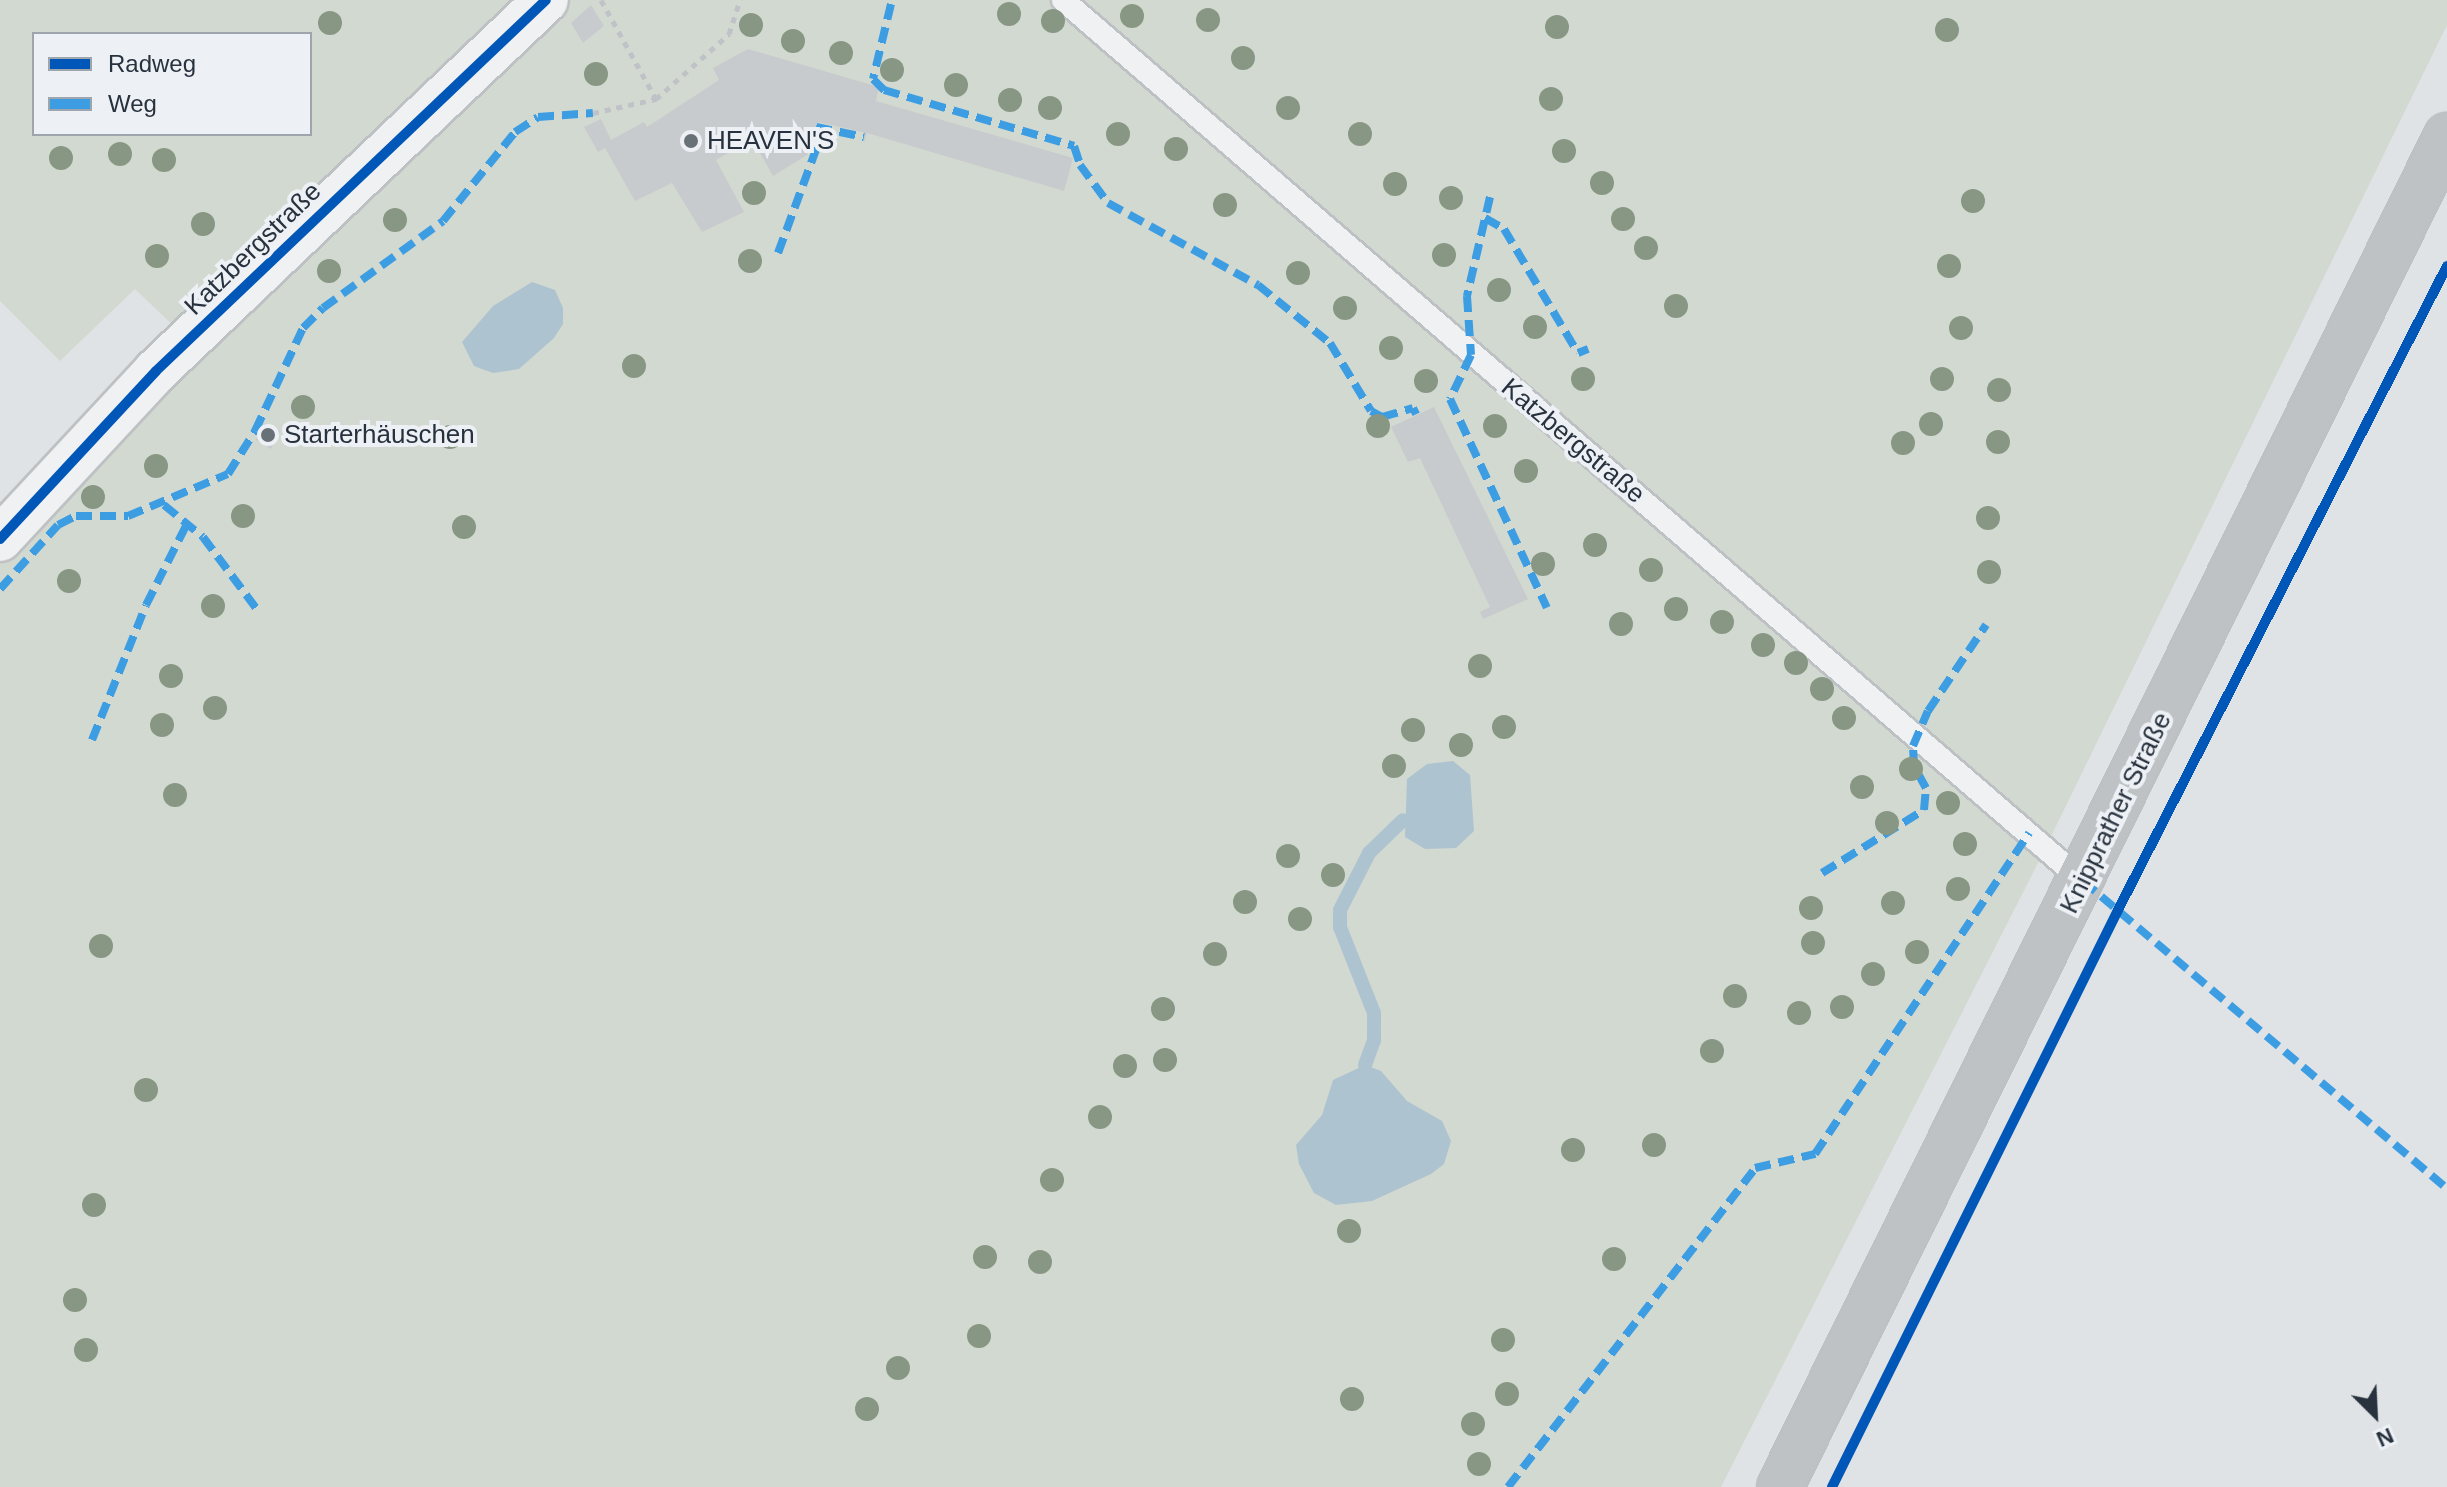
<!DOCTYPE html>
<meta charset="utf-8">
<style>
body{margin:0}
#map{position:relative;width:2447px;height:1487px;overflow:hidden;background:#e0e3e5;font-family:Arial,sans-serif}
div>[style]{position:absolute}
.green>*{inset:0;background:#d2d9d0}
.water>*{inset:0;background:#aec3d0}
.stream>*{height:14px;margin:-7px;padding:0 7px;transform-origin:7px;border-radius:7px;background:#aec3d0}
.building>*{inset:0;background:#c8cbcd}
.path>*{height:5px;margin-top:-2.5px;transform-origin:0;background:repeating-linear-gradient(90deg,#bfc2c6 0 6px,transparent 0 12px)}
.roads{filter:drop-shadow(2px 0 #bec1c3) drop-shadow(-2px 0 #bec1c3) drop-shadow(0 2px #bec1c3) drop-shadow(0 -2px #bec1c3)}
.lane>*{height:22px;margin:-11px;padding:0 11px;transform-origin:11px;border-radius:11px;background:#f0f1f2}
.street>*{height:44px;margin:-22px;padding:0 22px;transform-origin:22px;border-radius:22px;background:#f0f1f2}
.secondary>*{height:44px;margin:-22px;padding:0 22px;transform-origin:22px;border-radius:22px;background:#bec2c5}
.quiet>*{height:8px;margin-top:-4px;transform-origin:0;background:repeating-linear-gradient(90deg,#3d9de3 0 16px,transparent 0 24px)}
.cycleway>*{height:10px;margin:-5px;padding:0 5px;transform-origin:5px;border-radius:5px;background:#0057b8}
.trees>*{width:24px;height:24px;margin:-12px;border-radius:50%;background:#889784}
.dots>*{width:22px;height:22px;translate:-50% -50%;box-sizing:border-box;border:4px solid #edf1f5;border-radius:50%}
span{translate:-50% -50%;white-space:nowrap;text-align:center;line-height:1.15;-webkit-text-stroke:8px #edf1f5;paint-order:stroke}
.poi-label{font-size:26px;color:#28323e}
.left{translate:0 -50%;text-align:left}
.street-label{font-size:26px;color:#28323e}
.legend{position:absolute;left:32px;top:32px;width:280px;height:104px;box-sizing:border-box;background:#edf1f5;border:2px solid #9ea5ac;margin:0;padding:10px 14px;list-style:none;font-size:24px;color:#28323e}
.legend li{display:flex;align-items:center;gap:16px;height:40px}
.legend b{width:40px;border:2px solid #9ea5ac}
.north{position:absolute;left:2335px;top:1375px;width:80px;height:80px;-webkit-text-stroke:6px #edf1f5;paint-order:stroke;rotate:156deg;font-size:22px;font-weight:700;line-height:32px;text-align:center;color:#28323e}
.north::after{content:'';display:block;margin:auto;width:28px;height:36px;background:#28323e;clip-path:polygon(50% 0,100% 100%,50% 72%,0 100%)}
</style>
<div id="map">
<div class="green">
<i style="clip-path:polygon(evenodd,0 0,2447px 0,2447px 25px,2039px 861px,1721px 1487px,0 1487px,0 561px,101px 453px,206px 357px,135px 289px,60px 361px,0 301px,0 0,34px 34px,310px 34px,310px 134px,34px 134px,34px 34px)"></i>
</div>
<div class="water">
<i style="clip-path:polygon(532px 282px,555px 290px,563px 308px,563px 324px,554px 338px,519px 369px,493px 373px,474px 366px,462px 342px,493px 306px)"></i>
<i style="clip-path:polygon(1453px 761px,1470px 775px,1474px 831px,1456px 848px,1425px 849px,1405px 837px,1407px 779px,1427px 764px)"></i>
<i style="clip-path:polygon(1365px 1065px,1381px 1071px,1407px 1101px,1442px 1121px,1451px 1141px,1444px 1164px,1431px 1174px,1372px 1201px,1336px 1205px,1314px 1193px,1299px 1164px,1296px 1145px,1322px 1115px,1333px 1080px)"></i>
</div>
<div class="stream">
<i style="left:1365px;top:1065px;width:27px;rotate:-70deg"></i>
<i style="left:1374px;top:1040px;width:27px;rotate:-90deg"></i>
<i style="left:1374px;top:1013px;width:92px;rotate:-111.6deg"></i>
<i style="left:1340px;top:927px;width:17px;rotate:-90deg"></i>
<i style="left:1340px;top:910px;width:64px;rotate:-63deg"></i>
<i style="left:1369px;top:853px;width:47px;rotate:-44.1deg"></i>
</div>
<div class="building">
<i style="clip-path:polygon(591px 5px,604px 26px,583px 43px,571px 23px)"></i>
<i style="clip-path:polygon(748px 49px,879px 87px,876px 101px,1073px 158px,1064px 191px,867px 133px,864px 143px,863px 132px,818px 122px,807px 155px,773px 176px,752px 139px,716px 160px,744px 212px,702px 232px,672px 183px,635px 201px,605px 148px,598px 152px,584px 127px,601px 119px,611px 140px,644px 122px,647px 127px,719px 80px,713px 68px)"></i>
<i style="clip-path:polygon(1434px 407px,1528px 599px,1483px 619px,1480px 612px,1490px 607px,1420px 458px,1408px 462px,1391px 427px)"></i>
<i style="clip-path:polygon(263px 423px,280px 431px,271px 449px,256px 440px)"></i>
</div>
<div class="path">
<i style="left:601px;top:0;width:113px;rotate:60.9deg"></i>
<i style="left:656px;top:99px;width:98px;rotate:-41.7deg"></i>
<i style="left:729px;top:34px;width:36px;rotate:-72deg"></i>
<i style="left:593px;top:113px;width:65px;rotate:-12.5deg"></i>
</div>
<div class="roads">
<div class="lane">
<i style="left:1063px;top:0;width:1348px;rotate:40.82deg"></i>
</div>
<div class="street">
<i style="left:0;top:539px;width:229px;rotate:-47.1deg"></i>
<i style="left:156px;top:371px;width:538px;rotate:-43.57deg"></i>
</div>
<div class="secondary">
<i style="left:1780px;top:1487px;width:1507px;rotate:-63.72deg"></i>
</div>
</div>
<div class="quiet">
<i style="left:891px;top:4px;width:77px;rotate:103.5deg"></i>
<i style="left:873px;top:79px;width:16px;rotate:45deg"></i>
<i style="left:884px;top:90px;width:198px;rotate:16.4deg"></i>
<i style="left:1074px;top:146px;width:20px;rotate:72deg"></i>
<i style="left:1080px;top:165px;width:47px;rotate:53.6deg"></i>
<i style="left:1108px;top:203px;width:171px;rotate:28.7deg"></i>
<i style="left:1258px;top:285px;width:92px;rotate:38.9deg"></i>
<i style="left:1330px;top:343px;width:79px;rotate:58.9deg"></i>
<i style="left:1371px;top:411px;width:13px;rotate:29deg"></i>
<i style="left:1382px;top:417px;width:32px;rotate:-16deg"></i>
<i style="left:1413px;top:408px;width:7px;rotate:63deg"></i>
<i style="left:816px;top:127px;width:49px;rotate:11.8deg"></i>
<i style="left:1490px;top:197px;width:102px;rotate:103.1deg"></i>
<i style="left:1467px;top:296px;width:59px;rotate:86.1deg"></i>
<i style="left:1471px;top:355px;width:49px;rotate:115.5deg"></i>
<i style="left:1450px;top:399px;width:230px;rotate:65.1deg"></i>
<i style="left:1485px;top:218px;width:22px;rotate:30deg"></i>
<i style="left:1504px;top:229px;width:144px;rotate:59.2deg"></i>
<i style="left:1578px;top:353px;width:11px;rotate:-22deg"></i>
<i style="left:778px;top:253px;width:133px;rotate:-69.8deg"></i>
<i style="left:164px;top:505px;width:50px;rotate:39.4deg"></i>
<i style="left:203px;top:537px;width:89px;rotate:53.3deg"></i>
<i style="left:0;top:589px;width:86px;rotate:-47.8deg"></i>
<i style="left:58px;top:525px;width:20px;rotate:-27deg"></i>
<i style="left:76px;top:516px;width:52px"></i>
<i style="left:128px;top:516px;width:108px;rotate:-22.8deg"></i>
<i style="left:228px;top:474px;width:51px;rotate:-57.9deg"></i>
<i style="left:255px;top:431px;width:114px;rotate:-65deg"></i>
<i style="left:303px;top:328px;width:28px;rotate:-45deg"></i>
<i style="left:323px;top:308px;width:148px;rotate:-35.9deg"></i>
<i style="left:443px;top:221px;width:114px;rotate:-51deg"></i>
<i style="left:515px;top:132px;width:27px;rotate:-33deg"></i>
<i style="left:538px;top:117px;width:55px;rotate:-4.2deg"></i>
<i style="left:92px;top:740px;width:145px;rotate:-68.2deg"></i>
<i style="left:146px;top:605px;width:91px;rotate:-63.2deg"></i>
<i style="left:1822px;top:873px;width:120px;rotate:-31.7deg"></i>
<i style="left:1924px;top:810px;width:22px;rotate:-85deg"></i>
<i style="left:1926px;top:788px;width:25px;rotate:-119deg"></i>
<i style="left:1914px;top:766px;width:20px;rotate:-93deg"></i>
<i style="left:1913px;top:746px;width:38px;rotate:-67deg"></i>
<i style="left:1928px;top:711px;width:104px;rotate:-56deg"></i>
<i style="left:2083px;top:881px;width:477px;rotate:40.2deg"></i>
<i style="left:1508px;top:1487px;width:403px;rotate:-52.2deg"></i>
<i style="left:1755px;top:1168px;width:62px;rotate:-13.1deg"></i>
<i style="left:1815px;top:1154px;width:386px;rotate:-56.3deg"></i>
</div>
<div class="cycleway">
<i style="left:0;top:539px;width:229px;rotate:-47.1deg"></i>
<i style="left:156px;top:371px;width:538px;rotate:-43.57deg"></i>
<i style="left:1832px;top:1487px;width:644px;rotate:-63.63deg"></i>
<i style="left:2118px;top:910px;width:723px;rotate:-62.94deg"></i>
</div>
<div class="trees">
<i style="left:1009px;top:14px"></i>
<i style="left:1132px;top:16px"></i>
<i style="left:1208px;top:20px"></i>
<i style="left:1053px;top:21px"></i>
<i style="left:330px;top:23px"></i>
<i style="left:751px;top:25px"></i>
<i style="left:1557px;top:27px"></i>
<i style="left:1947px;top:30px"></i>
<i style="left:793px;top:41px"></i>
<i style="left:841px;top:53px"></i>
<i style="left:1243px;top:58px"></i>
<i style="left:892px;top:70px"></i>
<i style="left:596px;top:74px"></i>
<i style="left:956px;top:85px"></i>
<i style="left:1551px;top:99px"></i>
<i style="left:1010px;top:100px"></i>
<i style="left:1050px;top:108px"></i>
<i style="left:1288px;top:108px"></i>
<i style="left:1118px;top:134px"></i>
<i style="left:1360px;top:134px"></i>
<i style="left:1176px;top:149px"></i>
<i style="left:1564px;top:151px"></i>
<i style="left:120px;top:154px"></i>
<i style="left:61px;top:158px"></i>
<i style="left:164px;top:160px"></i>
<i style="left:1602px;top:183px"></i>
<i style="left:1395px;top:184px"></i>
<i style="left:754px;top:193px"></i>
<i style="left:1451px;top:198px"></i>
<i style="left:1973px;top:201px"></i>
<i style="left:1225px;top:205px"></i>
<i style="left:1623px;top:219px"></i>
<i style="left:395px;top:220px"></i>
<i style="left:203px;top:224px"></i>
<i style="left:1646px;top:248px"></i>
<i style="left:1444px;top:255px"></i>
<i style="left:157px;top:256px"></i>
<i style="left:750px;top:261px"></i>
<i style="left:1949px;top:266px"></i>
<i style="left:329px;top:271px"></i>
<i style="left:1298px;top:273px"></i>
<i style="left:1499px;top:290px"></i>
<i style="left:1676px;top:306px"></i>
<i style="left:1345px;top:308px"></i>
<i style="left:1535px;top:327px"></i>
<i style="left:1961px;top:328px"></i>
<i style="left:1391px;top:348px"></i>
<i style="left:634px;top:366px"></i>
<i style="left:1583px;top:379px"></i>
<i style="left:1942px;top:379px"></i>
<i style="left:1426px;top:381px"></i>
<i style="left:1999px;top:390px"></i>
<i style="left:303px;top:407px"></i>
<i style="left:1931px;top:424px"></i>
<i style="left:1378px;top:426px"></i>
<i style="left:1495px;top:426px"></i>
<i style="left:450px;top:437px"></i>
<i style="left:1998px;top:442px"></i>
<i style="left:1903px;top:443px"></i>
<i style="left:156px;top:466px"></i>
<i style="left:1526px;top:471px"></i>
<i style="left:93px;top:497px"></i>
<i style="left:243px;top:516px"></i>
<i style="left:1988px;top:518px"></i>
<i style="left:464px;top:527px"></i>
<i style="left:1595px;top:545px"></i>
<i style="left:1543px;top:564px"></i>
<i style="left:1651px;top:570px"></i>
<i style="left:1989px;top:572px"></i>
<i style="left:69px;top:581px"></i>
<i style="left:213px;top:606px"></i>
<i style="left:1676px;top:609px"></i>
<i style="left:1722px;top:622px"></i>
<i style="left:1621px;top:624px"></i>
<i style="left:1763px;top:645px"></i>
<i style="left:1796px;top:663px"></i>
<i style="left:1480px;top:666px"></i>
<i style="left:171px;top:676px"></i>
<i style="left:1822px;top:689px"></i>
<i style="left:215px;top:708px"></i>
<i style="left:1844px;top:718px"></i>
<i style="left:162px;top:725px"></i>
<i style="left:1504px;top:727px"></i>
<i style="left:1413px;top:730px"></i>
<i style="left:1461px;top:745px"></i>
<i style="left:1394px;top:766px"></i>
<i style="left:1911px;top:769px"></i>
<i style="left:1862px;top:787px"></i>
<i style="left:175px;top:795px"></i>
<i style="left:1948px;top:803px"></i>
<i style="left:1887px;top:823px"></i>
<i style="left:1965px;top:844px"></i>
<i style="left:1288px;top:856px"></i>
<i style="left:1333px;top:875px"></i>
<i style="left:1958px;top:889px"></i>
<i style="left:1245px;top:902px"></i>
<i style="left:1893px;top:903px"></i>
<i style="left:1811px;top:908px"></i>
<i style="left:1300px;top:919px"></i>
<i style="left:1813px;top:943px"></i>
<i style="left:101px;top:946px"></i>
<i style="left:1917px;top:952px"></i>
<i style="left:1215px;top:954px"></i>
<i style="left:1873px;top:974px"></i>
<i style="left:1735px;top:996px"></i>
<i style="left:1842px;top:1007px"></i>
<i style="left:1163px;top:1009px"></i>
<i style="left:1799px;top:1013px"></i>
<i style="left:1712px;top:1051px"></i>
<i style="left:1165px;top:1060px"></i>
<i style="left:1125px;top:1066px"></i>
<i style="left:146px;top:1090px"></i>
<i style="left:1100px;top:1117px"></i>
<i style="left:1654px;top:1145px"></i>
<i style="left:1573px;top:1150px"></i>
<i style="left:1052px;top:1180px"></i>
<i style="left:94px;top:1205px"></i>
<i style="left:1349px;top:1231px"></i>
<i style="left:985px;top:1257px"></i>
<i style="left:1614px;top:1259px"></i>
<i style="left:1040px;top:1262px"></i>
<i style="left:75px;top:1300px"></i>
<i style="left:979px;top:1336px"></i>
<i style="left:1503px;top:1340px"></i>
<i style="left:86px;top:1350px"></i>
<i style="left:898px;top:1368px"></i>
<i style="left:1507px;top:1394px"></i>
<i style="left:1352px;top:1399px"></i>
<i style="left:867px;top:1409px"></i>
<i style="left:1473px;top:1424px"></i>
<i style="left:1479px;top:1464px"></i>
</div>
<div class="dots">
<i style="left:691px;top:141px;background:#687078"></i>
<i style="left:268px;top:435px;background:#687078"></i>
</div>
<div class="poi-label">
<span class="left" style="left:707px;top:141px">HEAVEN'S</span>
<span class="left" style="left:284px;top:435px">Starterhäuschen</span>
</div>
<div class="street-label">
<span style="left:253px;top:249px;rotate:-44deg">Katzbergstraße</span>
<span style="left:1573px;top:441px;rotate:40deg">Katzbergstraße</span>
<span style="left:2116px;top:813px;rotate:-64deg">Knipprather Straße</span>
</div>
<ul class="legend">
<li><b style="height:10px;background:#0057b8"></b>Radweg</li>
<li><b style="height:10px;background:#3d9de3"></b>Weg</li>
</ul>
<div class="north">N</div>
</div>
